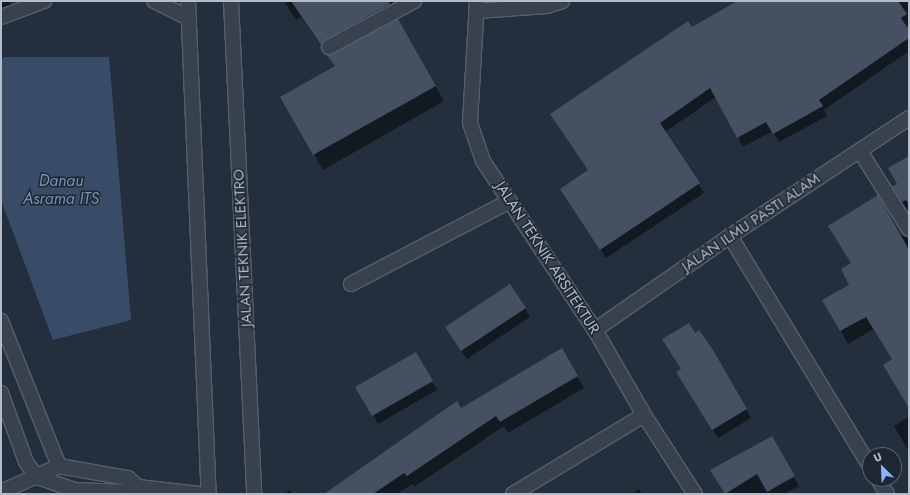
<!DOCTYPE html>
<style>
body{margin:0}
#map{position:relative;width:910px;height:495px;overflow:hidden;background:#242f3e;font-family:Jost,sans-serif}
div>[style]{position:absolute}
.water>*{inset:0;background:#394c67}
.shadow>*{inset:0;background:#0007}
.building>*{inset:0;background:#455162}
.roads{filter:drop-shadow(1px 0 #565f6c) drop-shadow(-1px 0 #565f6c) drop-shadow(0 1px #565f6c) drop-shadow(0 -1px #565f6c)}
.service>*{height:14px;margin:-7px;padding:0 7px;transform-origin:7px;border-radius:7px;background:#38414e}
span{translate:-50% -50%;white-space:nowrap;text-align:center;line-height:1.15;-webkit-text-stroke:3px #1d2633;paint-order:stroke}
.street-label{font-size:15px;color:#b4bcc9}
.water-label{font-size:16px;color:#7c92b1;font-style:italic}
.frame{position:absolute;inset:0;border:2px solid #b4bcc9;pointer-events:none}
.north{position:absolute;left:862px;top:447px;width:40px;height:40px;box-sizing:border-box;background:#1d2633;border:1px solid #59626f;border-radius:50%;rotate:336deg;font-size:11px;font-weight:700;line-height:16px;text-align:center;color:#b4bcc9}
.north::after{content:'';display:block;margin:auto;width:14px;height:18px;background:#8ab4f8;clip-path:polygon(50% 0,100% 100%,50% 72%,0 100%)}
</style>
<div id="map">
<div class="water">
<i style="clip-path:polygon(4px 57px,109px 57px,131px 320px,53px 340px,1px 200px,1px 60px)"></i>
</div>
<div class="shadow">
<i style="clip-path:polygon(1px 1px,9px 1px,11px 5px,1px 9px)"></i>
<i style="clip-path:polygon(284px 1px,415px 1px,353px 41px,398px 20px,444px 101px,323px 170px,282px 98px,336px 67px,301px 17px,296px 20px)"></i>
<i style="clip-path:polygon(739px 1px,909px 1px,909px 25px,906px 27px,909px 32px,909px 51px,824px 110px,827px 116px,779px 142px,773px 131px,743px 147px,716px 97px,665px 132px,704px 193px,606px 258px,561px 190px,589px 171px,551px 114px)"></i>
<i style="clip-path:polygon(909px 157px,909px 212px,901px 200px,898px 184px)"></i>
<i style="clip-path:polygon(877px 197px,901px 235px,909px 238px,909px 407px,893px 360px,874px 329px,848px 344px,823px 300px,850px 285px,852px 264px)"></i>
<i style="clip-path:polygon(525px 308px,530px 317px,467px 359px,452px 337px)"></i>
<i style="clip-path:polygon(695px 334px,713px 351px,751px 418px,718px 438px,682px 381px,682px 370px)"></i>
<i style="clip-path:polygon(561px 349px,584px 388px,508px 433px,504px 426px,414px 487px,412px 484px,397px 494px,326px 494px,456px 403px,461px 409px)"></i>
<i style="clip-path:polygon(415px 353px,437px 390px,378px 424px,357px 387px)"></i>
<i style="clip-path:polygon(909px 417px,909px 452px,894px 426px)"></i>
<i style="clip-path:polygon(771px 438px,799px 486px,784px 494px,725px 494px,711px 471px)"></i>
<i style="clip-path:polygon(639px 489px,642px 494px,632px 494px)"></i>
<i style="clip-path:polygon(290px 490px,292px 494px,284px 494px)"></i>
</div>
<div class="building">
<i style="clip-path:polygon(291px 1px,388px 1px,390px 4px,325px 40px,321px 45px)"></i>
<i style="clip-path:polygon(737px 1px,898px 1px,907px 14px,901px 18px,909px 30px,909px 38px,819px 100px,823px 106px,773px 134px,766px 122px,737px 138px,710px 88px,660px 123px,700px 183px,600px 250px,560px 189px,588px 170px,550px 114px,688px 21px,692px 27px)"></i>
<i style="clip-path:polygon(398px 19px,436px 86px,313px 155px,280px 97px,335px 66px,327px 55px)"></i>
<i style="clip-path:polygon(909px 156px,909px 204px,906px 200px,902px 202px,892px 186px,897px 184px,888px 168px)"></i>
<i style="clip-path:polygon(878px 195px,909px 250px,909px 408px,883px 365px,892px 359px,866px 317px,840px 331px,822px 300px,849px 285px,841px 269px,851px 263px,828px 226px)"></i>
<i style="clip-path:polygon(510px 284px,526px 308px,461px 351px,445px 327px)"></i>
<i style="clip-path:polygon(689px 323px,695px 333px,699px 330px,713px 350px,747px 409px,712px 430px,676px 372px,681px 369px,662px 339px)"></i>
<i style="clip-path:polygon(562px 348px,578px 376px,500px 422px,496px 416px,407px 476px,404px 473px,373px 494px,324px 494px,457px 401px,461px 408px)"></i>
<i style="clip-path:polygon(416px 352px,433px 381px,372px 416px,355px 387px)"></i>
<i style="clip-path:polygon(772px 436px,795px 476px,767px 492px,757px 474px,725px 494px,710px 470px)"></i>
</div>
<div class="roads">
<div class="service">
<i style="left:154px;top:1px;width:39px;rotate:26deg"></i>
<i style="left:188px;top:1px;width:493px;rotate:87.6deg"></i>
<i style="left:231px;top:1px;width:494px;rotate:87.3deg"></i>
<i style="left:477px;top:1px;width:122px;rotate:93.3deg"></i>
<i style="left:470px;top:123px;width:40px;rotate:71.1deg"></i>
<i style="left:483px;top:161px;width:203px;rotate:56.5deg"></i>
<i style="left:595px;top:330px;width:98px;rotate:60deg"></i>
<i style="left:644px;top:415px;width:94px;rotate:57.2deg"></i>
<i style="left:477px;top:11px;width:70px;rotate:-4.1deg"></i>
<i style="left:547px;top:6px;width:16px;rotate:-18deg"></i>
<i style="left:1px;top:17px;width:46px;rotate:-20.4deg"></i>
<i style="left:329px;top:47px;width:97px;rotate:-28.4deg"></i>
<i style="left:860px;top:151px;width:92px;rotate:57.9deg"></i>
<i style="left:730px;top:236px;width:269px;rotate:58.7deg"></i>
<i style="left:351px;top:284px;width:177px;rotate:-27.6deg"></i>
<i style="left:1px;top:321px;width:156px;rotate:68.2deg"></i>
<i style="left:59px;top:466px;width:70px;rotate:9.9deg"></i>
<i style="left:128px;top:478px;width:13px;rotate:42deg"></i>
<i style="left:595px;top:330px;width:165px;rotate:-34.8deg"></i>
<i style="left:730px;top:236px;width:214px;rotate:-33.4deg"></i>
<i style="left:1px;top:393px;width:73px;rotate:70.1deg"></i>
<i style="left:26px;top:462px;width:19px;rotate:54deg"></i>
<i style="left:37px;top:477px;width:39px;rotate:19deg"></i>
<i style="left:74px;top:490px;width:53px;rotate:2.2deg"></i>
<i style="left:127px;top:492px;width:12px;rotate:-24deg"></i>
<i style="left:138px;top:487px;width:62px;rotate:6.4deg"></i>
<i style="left:878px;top:479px;width:17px;rotate:59deg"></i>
<i style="left:1px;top:492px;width:64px;rotate:-24.1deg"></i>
<i style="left:513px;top:494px;width:153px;rotate:-31.1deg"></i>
</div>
</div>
<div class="street-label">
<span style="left:751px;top:223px;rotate:-34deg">JALAN ILMU PASTI ALAM</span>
<span style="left:243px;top:248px;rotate:-93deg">JALAN TEKNIK ELEKTRO</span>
<span style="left:547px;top:258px;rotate:57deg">JALAN TEKNIK ARSITEKTUR</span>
</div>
<div class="water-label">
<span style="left:61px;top:190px">Danau<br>Asrama ITS</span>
</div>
<div class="frame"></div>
<div class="north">U</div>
</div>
